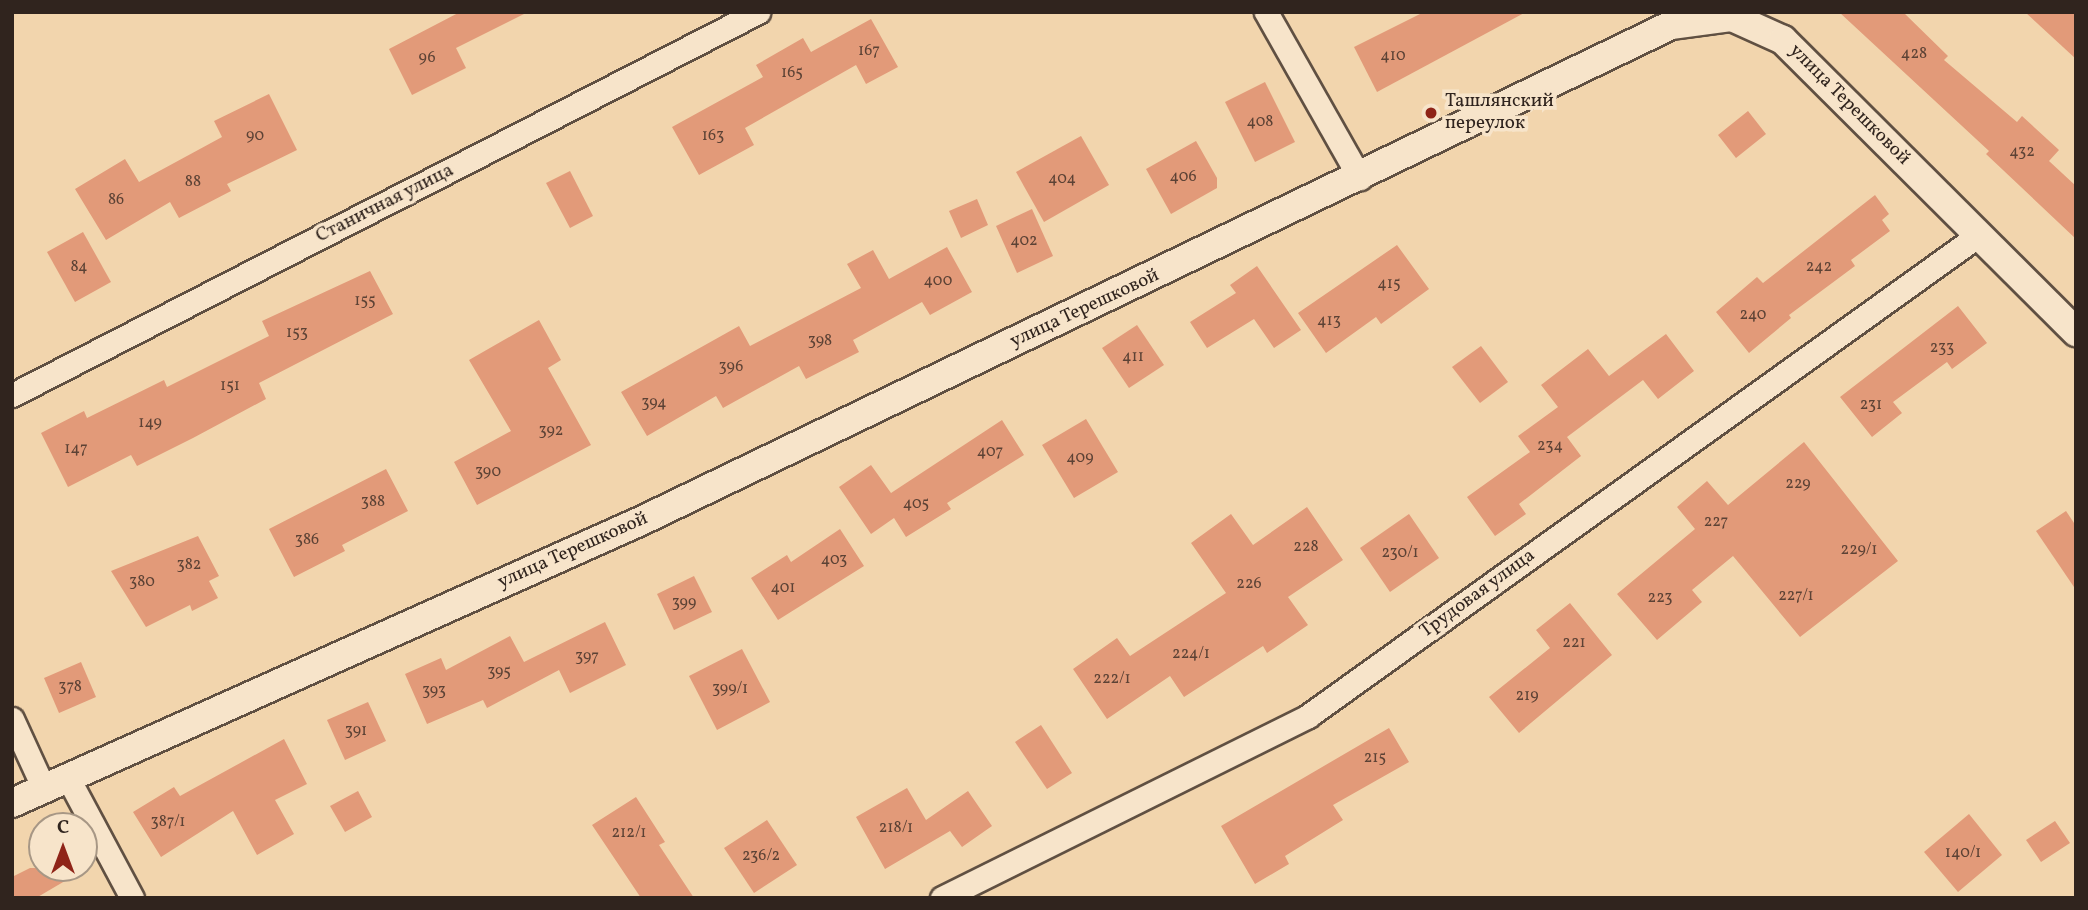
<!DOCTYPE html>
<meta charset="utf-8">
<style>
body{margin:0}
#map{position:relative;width:2088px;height:910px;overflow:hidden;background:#f2d5ad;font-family:Vollkorn,serif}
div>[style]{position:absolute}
.building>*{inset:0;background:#e29a79}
.roads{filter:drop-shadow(2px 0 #605042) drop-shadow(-2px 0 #605042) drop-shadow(0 2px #605042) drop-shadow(0 -2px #605042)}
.minor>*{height:23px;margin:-11.5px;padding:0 11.5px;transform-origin:11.5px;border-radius:11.5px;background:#f7e4ca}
.tertiary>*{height:28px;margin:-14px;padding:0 14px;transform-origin:14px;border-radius:14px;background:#f7e4ca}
.dots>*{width:19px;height:19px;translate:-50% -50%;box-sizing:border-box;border:4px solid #f7e4ca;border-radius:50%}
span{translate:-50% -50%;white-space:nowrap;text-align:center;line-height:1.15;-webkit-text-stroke:7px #f7e4ca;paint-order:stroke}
.number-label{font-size:16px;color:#5c4235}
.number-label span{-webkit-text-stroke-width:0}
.poi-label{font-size:19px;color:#30241e}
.left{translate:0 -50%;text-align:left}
.street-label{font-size:19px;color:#30241e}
.frame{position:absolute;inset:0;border:14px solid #30241e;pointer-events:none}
.north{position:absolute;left:28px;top:812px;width:70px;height:70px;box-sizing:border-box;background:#f7e4ca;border:2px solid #a79785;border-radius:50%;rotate:0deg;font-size:19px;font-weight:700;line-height:28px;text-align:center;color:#30241e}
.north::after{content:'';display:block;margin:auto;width:24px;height:32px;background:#8f2418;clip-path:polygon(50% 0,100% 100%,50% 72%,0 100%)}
</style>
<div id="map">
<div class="building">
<i style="clip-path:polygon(460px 12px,528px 12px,456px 48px,466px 68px,412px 95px,389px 49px)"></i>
<i style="clip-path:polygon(1424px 12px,1526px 12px,1377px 92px,1354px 47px)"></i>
<i style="clip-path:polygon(1839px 12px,1903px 12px,1948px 56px,1944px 60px,2017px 122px,2022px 116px,2059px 150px,2049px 161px,2076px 186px,2076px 239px,1986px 154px,1989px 151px)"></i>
<i style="clip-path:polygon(2025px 12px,2076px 12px,2076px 59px)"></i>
<i style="clip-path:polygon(871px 19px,898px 67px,866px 84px,856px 65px,745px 128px,754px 145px,699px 175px,672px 127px,763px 77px,756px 65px,803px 38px,811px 52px)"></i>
<i style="clip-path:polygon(1265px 82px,1295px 142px,1255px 162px,1225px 102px)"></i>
<i style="clip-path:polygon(269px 94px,297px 150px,227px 184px,231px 191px,179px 218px,170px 202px,106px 240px,75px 189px,125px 159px,139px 182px,222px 137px,214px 121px)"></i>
<i style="clip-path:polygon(1748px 111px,1766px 134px,1736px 158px,1718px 135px)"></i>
<i style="clip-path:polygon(1081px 136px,1109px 185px,1044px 222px,1016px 172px)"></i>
<i style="clip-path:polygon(1196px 141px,1217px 178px,1217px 188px,1171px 214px,1146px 169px)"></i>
<i style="clip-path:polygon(570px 171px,593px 216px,570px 228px,546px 183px)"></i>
<i style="clip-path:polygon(1875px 195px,1889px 214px,1882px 220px,1890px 231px,1851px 260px,1855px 266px,1789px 315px,1791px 318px,1749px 353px,1716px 312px,1757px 277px,1763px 283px)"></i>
<i style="clip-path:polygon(977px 199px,988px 225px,961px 238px,949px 211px)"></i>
<i style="clip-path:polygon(1032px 209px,1053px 256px,1017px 273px,996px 226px)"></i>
<i style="clip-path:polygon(83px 232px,111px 282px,75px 302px,47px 252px)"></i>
<i style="clip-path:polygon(1397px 245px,1429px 289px,1381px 324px,1376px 317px,1326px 353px,1298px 313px)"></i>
<i style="clip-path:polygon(947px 247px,972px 292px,930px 315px,922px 302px,853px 340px,859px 352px,806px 379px,799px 366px,723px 408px,716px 396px,647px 436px,621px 392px,739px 326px,750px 346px,861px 288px,847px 264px,873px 250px,889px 279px)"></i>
<i style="clip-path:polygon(1257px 266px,1301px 330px,1274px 348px,1254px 319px,1207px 348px,1190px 322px,1236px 293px,1230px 285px)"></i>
<i style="clip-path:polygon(370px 271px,393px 314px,259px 383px,266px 399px,193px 438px,137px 466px,131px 455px,68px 487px,41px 433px,84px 411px,87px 418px,164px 380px,167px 387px,269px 336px,262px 321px)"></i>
<i style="clip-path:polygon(1958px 306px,1987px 343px,1952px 369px,1947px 362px,1893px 402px,1902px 413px,1872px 437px,1840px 397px)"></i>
<i style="clip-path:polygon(539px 320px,561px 360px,548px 368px,591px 445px,477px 505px,454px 462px,511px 431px,469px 360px)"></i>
<i style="clip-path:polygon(1137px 325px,1164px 365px,1129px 388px,1102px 348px)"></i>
<i style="clip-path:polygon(1666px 334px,1694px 371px,1658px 399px,1643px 380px,1567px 437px,1581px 456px,1519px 504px,1526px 514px,1495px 536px,1467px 497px,1530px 452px,1518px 436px,1558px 407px,1541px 385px,1588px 349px,1609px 376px)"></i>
<i style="clip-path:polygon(1481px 346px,1508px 382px,1480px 403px,1452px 367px)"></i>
<i style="clip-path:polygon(1086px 419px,1118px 472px,1074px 498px,1042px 445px)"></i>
<i style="clip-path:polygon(1002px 420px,1024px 455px,947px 503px,951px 509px,906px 537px,894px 518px,871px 534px,839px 487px,871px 465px,891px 493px)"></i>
<i style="clip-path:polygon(1804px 442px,1898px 561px,1800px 637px,1733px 556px,1692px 590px,1702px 602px,1657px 640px,1617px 594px,1695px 529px,1677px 507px,1707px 481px,1728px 505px)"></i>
<i style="clip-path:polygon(386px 469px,408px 511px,342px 545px,345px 551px,294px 577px,269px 529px)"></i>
<i style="clip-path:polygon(1307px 507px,1343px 560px,1288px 597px,1308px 625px,1267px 653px,1263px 646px,1184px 697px,1170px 676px,1107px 719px,1073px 669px,1117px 638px,1130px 656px,1226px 593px,1191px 543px,1231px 514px,1253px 545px)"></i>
<i style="clip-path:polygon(2066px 511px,2076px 526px,2076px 590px,2036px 531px)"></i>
<i style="clip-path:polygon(1409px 514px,1439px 558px,1390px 592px,1360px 548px)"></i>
<i style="clip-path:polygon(840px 529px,864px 566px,778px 620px,751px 578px,787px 555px,791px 562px)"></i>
<i style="clip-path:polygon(198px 536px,219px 576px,209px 581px,218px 598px,192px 611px,190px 605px,146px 627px,111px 571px)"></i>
<i style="clip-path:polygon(694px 576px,712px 612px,674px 630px,657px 594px)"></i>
<i style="clip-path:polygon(1570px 603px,1612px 655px,1519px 733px,1489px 697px,1550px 648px,1536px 630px)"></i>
<i style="clip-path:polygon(605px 622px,626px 665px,570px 693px,559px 670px,487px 708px,483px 700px,427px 724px,405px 674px,441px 658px,446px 670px,510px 636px,524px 662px)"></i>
<i style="clip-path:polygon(742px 649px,770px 702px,717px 730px,689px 676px)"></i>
<i style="clip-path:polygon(81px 662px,96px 697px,59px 713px,44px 678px)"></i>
<i style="clip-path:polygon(368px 702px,386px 741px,345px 760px,327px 720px)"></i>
<i style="clip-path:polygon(1041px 725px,1072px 773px,1047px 789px,1015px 742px)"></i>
<i style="clip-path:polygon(1389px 728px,1409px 762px,1333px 805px,1343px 820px,1285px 856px,1289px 864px,1255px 884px,1221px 826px)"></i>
<i style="clip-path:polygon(284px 739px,307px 784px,275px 800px,294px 834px,257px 855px,233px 811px,161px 857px,133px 812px,174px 787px,180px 796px)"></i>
<i style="clip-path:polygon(907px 788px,926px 820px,968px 791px,992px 826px,962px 847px,950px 831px,885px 869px,856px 817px)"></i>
<i style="clip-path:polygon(358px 791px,372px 817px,345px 832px,330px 806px)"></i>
<i style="clip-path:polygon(636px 797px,665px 842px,659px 845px,694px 898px,641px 898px,592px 825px)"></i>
<i style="clip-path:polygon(1969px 814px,2002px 855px,1958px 892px,1924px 852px)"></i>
<i style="clip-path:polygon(767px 820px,797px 865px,754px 893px,724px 848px)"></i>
<i style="clip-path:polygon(2055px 821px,2070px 843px,2041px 862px,2026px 840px)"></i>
<i style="clip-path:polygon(30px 868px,87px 868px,36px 898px,12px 898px,12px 877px)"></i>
</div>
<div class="roads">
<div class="minor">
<i style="left:1266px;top:12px;width:191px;rotate:60.5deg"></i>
<i style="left:12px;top:395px;width:839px;rotate:-27.18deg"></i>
<i style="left:12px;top:719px;width:77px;rotate:65.4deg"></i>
<i style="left:68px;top:778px;width:136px;rotate:61.9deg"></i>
<i style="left:942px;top:898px;width:409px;rotate:-26.4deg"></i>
<i style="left:1308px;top:716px;width:827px;rotate:-35.65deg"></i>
</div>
<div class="tertiary">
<i style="left:12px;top:803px;width:689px;rotate:-24.15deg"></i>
<i style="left:641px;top:521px;width:1143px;rotate:-25.71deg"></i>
<i style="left:1671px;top:25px;width:62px;rotate:-7.5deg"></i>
<i style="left:1732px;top:17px;width:56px;rotate:24.3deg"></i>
<i style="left:1783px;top:40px;width:414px;rotate:44.9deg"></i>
</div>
</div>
<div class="dots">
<i style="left:1431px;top:113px;background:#8f2418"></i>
</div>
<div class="number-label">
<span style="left:869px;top:51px">167</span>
<span style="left:1914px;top:54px">428</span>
<span style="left:1393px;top:56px">410</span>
<span style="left:427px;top:58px">96</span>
<span style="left:792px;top:73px">165</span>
<span style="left:1260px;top:122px">408</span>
<span style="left:255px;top:136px">90</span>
<span style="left:713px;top:136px">163</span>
<span style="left:2022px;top:152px">432</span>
<span style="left:1183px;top:177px">406</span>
<span style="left:1062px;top:179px">404</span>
<span style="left:193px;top:182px">88</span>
<span style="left:116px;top:200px">86</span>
<span style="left:1024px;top:241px">402</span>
<span style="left:79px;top:267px">84</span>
<span style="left:1819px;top:267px">242</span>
<span style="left:938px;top:281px">400</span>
<span style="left:1389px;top:284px">415</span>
<span style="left:365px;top:301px">155</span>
<span style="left:1753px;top:315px">240</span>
<span style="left:1329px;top:321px">413</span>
<span style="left:297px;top:333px">153</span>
<span style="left:820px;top:341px">398</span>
<span style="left:1942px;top:348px">233</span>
<span style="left:1133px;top:357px">411</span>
<span style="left:731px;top:367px">396</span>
<span style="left:230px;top:386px">151</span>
<span style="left:654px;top:403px">394</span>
<span style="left:1871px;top:405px">231</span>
<span style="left:150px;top:423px">149</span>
<span style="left:551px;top:431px">392</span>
<span style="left:1550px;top:446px">234</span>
<span style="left:76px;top:449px">147</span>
<span style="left:990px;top:452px">407</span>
<span style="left:1080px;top:458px">409</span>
<span style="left:488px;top:472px">390</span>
<span style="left:1798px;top:484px">229</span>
<span style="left:373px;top:502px">388</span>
<span style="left:916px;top:504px">405</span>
<span style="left:1716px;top:522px">227</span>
<span style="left:307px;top:540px">386</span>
<span style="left:1306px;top:547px">228</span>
<span style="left:1859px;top:550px">229/1</span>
<span style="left:1400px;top:553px">230/1</span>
<span style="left:834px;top:560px">403</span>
<span style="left:189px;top:565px">382</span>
<span style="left:142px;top:582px">380</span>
<span style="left:1249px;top:584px">226</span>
<span style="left:783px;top:588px">401</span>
<span style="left:1796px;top:596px">227/1</span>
<span style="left:1660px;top:598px">223</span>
<span style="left:684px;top:603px">399</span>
<span style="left:1574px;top:643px">221</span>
<span style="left:1191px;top:654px">224/1</span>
<span style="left:587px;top:657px">397</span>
<span style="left:499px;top:672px">395</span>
<span style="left:1112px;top:679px">222/1</span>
<span style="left:70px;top:687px">378</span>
<span style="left:730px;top:689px">399/1</span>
<span style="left:434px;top:691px">393</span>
<span style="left:1527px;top:696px">219</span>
<span style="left:356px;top:731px">391</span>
<span style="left:1375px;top:758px">215</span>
<span style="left:168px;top:822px">387/1</span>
<span style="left:896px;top:828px">218/1</span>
<span style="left:629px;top:833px">212/1</span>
<span style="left:1963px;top:853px">140/1</span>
<span style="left:761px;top:856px">236/2</span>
</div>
<div class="poi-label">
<span class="left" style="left:1445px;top:113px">Ташлянский<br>переулок</span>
</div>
<div class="street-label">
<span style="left:1849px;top:105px;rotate:45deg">улица Терешковой</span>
<span style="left:385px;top:204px;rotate:-27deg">Станичная улица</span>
<span style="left:1085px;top:309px;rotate:-25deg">улица Терешковой</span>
<span style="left:573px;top:551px;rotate:-24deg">улица Терешковой</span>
<span style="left:1478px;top:594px;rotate:-36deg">Трудовая улица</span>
</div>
<div class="frame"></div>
<div class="north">С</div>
</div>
